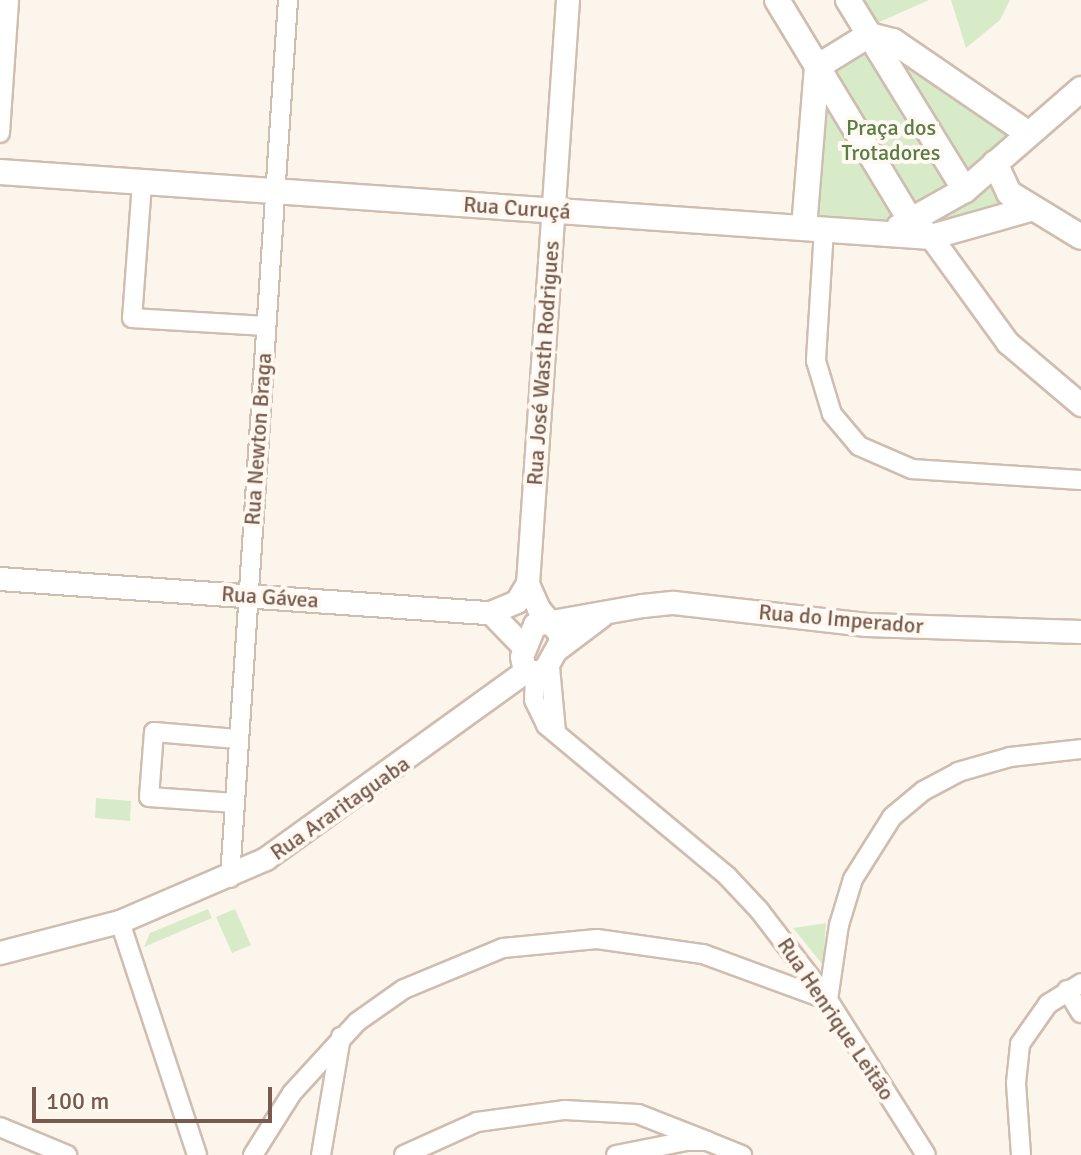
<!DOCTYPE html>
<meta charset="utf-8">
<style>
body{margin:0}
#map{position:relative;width:1081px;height:1155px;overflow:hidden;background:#fcf5eb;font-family:Signika,sans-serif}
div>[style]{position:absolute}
.green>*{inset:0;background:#d8ebc9}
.roads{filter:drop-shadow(2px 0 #cfbdb0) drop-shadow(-2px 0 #cfbdb0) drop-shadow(0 2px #cfbdb0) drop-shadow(0 -2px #cfbdb0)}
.minor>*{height:18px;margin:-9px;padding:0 9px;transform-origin:9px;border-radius:9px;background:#fff}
.tertiary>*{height:22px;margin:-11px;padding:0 11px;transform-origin:11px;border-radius:11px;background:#fff}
.secondary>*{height:24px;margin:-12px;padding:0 12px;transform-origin:12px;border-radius:12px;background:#fff}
span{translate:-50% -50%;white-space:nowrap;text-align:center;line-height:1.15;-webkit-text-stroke:8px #fff9f2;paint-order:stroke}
.park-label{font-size:22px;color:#587d45}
.street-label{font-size:22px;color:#785b4e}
.scale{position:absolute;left:32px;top:1087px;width:240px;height:36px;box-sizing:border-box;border:4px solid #785b4e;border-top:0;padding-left:10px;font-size:24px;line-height:28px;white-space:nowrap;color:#785b4e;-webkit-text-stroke:6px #fff9f2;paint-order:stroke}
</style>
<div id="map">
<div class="green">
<i style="clip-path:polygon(861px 0,929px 0,875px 24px)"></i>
<i style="clip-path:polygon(951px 0,1010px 0,1000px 20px,966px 48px)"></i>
<i style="clip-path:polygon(867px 44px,884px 47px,1017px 134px,983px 168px,893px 220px,881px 225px,812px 220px,820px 82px)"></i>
<i style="clip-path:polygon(990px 184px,1005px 205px,940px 225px,938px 220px)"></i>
<i style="clip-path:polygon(96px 798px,131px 801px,130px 821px,95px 818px)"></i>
<i style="clip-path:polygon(208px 909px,212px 918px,144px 947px,150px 933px)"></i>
<i style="clip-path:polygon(235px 909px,251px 945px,232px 953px,216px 917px)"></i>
<i style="clip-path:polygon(826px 923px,823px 965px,793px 928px)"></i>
</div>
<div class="roads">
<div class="minor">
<i style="left:0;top:133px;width:133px;rotate:-86.1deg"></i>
<i style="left:142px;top:183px;width:135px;rotate:94.2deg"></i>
<i style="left:132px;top:318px;width:133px;rotate:3.4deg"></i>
<i style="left:824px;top:229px;width:132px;rotate:93.5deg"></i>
<i style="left:816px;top:361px;width:55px;rotate:73.2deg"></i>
<i style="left:832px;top:414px;width:42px;rotate:49.8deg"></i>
<i style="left:859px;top:446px;width:58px;rotate:23.5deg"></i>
<i style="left:912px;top:469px;width:169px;rotate:3.7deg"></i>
<i style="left:550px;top:667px;width:65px;rotate:84.7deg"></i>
<i style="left:535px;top:673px;width:27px;rotate:92deg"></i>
<i style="left:534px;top:700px;width:28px;rotate:64deg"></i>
<i style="left:546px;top:725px;width:236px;rotate:39.8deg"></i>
<i style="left:727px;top:876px;width:47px;rotate:46.7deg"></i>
<i style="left:759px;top:910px;width:113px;rotate:52.5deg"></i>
<i style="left:828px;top:1000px;width:183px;rotate:57.7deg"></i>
<i style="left:235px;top:803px;width:86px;rotate:-176deg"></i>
<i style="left:149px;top:797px;width:65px;rotate:-85.6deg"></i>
<i style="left:154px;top:732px;width:83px;rotate:4.8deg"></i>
<i style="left:230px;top:878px;width:880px;rotate:-86.22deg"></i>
<i style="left:120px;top:922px;width:245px;rotate:71.7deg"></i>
<i style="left:1067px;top:990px;width:27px;rotate:59deg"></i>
<i style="left:0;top:1127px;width:73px;rotate:22.7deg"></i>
<i style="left:253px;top:1155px;width:73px;rotate:-57.8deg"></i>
<i style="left:292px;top:1093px;width:96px;rotate:-47.5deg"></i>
<i style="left:357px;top:1022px;width:57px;rotate:-35.1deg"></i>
<i style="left:404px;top:989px;width:107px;rotate:-22.5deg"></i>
<i style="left:503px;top:948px;width:94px;rotate:-5.5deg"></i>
<i style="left:597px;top:939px;width:107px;rotate:8.1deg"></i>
<i style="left:703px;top:954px;width:133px;rotate:20.2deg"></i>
<i style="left:828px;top:1000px;width:76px;rotate:-81.7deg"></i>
<i style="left:839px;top:925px;width:48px;rotate:-73.1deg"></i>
<i style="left:853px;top:879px;width:73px;rotate:-57.8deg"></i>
<i style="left:892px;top:817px;width:40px;rotate:-40deg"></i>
<i style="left:923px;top:791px;width:40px;rotate:-28deg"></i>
<i style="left:958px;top:772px;width:54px;rotate:-16.1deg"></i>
<i style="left:1010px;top:757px;width:71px;rotate:-6.4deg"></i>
<i style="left:321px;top:1155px;width:120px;rotate:-80.4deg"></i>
<i style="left:404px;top:1155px;width:80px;rotate:-24.3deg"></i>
<i style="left:477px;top:1122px;width:89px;rotate:-7.8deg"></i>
<i style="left:565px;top:1110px;width:73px;rotate:3.1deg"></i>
<i style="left:638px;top:1114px;width:74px;rotate:21.4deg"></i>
<i style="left:616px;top:1155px;width:72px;rotate:-11.2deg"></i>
<i style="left:687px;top:1141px;width:20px"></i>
<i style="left:707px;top:1141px;width:38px;rotate:22deg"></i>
<i style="left:1021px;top:1155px;width:72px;rotate:-94deg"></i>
<i style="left:1016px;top:1083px;width:39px;rotate:-84deg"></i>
<i style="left:1020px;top:1044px;width:49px;rotate:-55deg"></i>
<i style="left:1048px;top:1004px;width:39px;rotate:-32deg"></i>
</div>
<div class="tertiary">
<i style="left:931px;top:237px;width:131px;rotate:54deg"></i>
<i style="left:1008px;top:343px;width:96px;rotate:40.3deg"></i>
<i style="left:0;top:579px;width:492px;rotate:4deg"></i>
<i style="left:491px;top:613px;width:47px;rotate:45.9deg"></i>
<i style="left:491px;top:613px;width:28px;rotate:-23deg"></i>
<i style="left:517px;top:602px;width:21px;rotate:-59deg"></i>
<i style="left:557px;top:650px;width:56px;rotate:-37.1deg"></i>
<i style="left:525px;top:672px;width:19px"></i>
<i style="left:544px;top:672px;width:33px;rotate:-61deg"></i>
<i style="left:560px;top:643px;width:9px;rotate:-90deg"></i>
<i style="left:560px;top:634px;width:33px;rotate:-130deg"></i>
<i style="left:539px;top:609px;width:27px;rotate:-114deg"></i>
<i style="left:528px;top:584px;width:585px;rotate:-86.08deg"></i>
<i style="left:525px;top:672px;width:15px;rotate:-101deg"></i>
<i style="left:522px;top:657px;width:35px;rotate:-68deg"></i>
<i style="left:535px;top:625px;width:110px;rotate:-10deg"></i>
<i style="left:643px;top:606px;width:31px;rotate:-6deg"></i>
<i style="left:674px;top:603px;width:194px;rotate:6.5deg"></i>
<i style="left:867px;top:625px;width:214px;rotate:1.9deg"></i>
<i style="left:0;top:953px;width:124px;rotate:-14.5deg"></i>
<i style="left:120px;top:922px;width:159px;rotate:-23.3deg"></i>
<i style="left:266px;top:859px;width:319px;rotate:-35.8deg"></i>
</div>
<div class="secondary">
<i style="left:777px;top:0;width:261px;rotate:58.8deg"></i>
<i style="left:912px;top:223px;width:24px;rotate:36deg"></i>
<i style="left:848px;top:0;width:223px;rotate:58.4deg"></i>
<i style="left:995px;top:163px;width:33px;rotate:65deg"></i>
<i style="left:1009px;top:193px;width:84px;rotate:31.4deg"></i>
<i style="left:0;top:172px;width:933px;rotate:3.99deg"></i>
<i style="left:931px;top:237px;width:103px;rotate:-15.8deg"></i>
<i style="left:899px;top:227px;width:76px;rotate:-29.3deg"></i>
<i style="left:965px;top:190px;width:154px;rotate:-41deg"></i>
<i style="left:804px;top:228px;width:162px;rotate:-85.4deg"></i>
<i style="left:817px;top:67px;width:61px;rotate:-31.6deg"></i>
<i style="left:869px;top:35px;width:25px;rotate:14deg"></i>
<i style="left:893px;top:41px;width:161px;rotate:34.4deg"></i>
</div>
</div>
<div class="park-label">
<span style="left:891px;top:140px">Praça dos<br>Trotadores</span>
</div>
<div class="street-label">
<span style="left:517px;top:208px;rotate:4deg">Rua Curuçá</span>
<span style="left:543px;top:363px;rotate:-86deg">Rua José Wasth Rodrigues</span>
<span style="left:258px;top:439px;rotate:-86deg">Rua Newton Braga</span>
<span style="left:270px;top:597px;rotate:4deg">Rua Gávea</span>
<span style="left:841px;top:619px;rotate:5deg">Rua do Imperador</span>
<span style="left:340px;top:808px;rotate:-35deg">Rua Araritaguaba</span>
<span style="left:836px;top:1019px;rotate:56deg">Rua Henrique Leitão</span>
</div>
<div class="scale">100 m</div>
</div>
